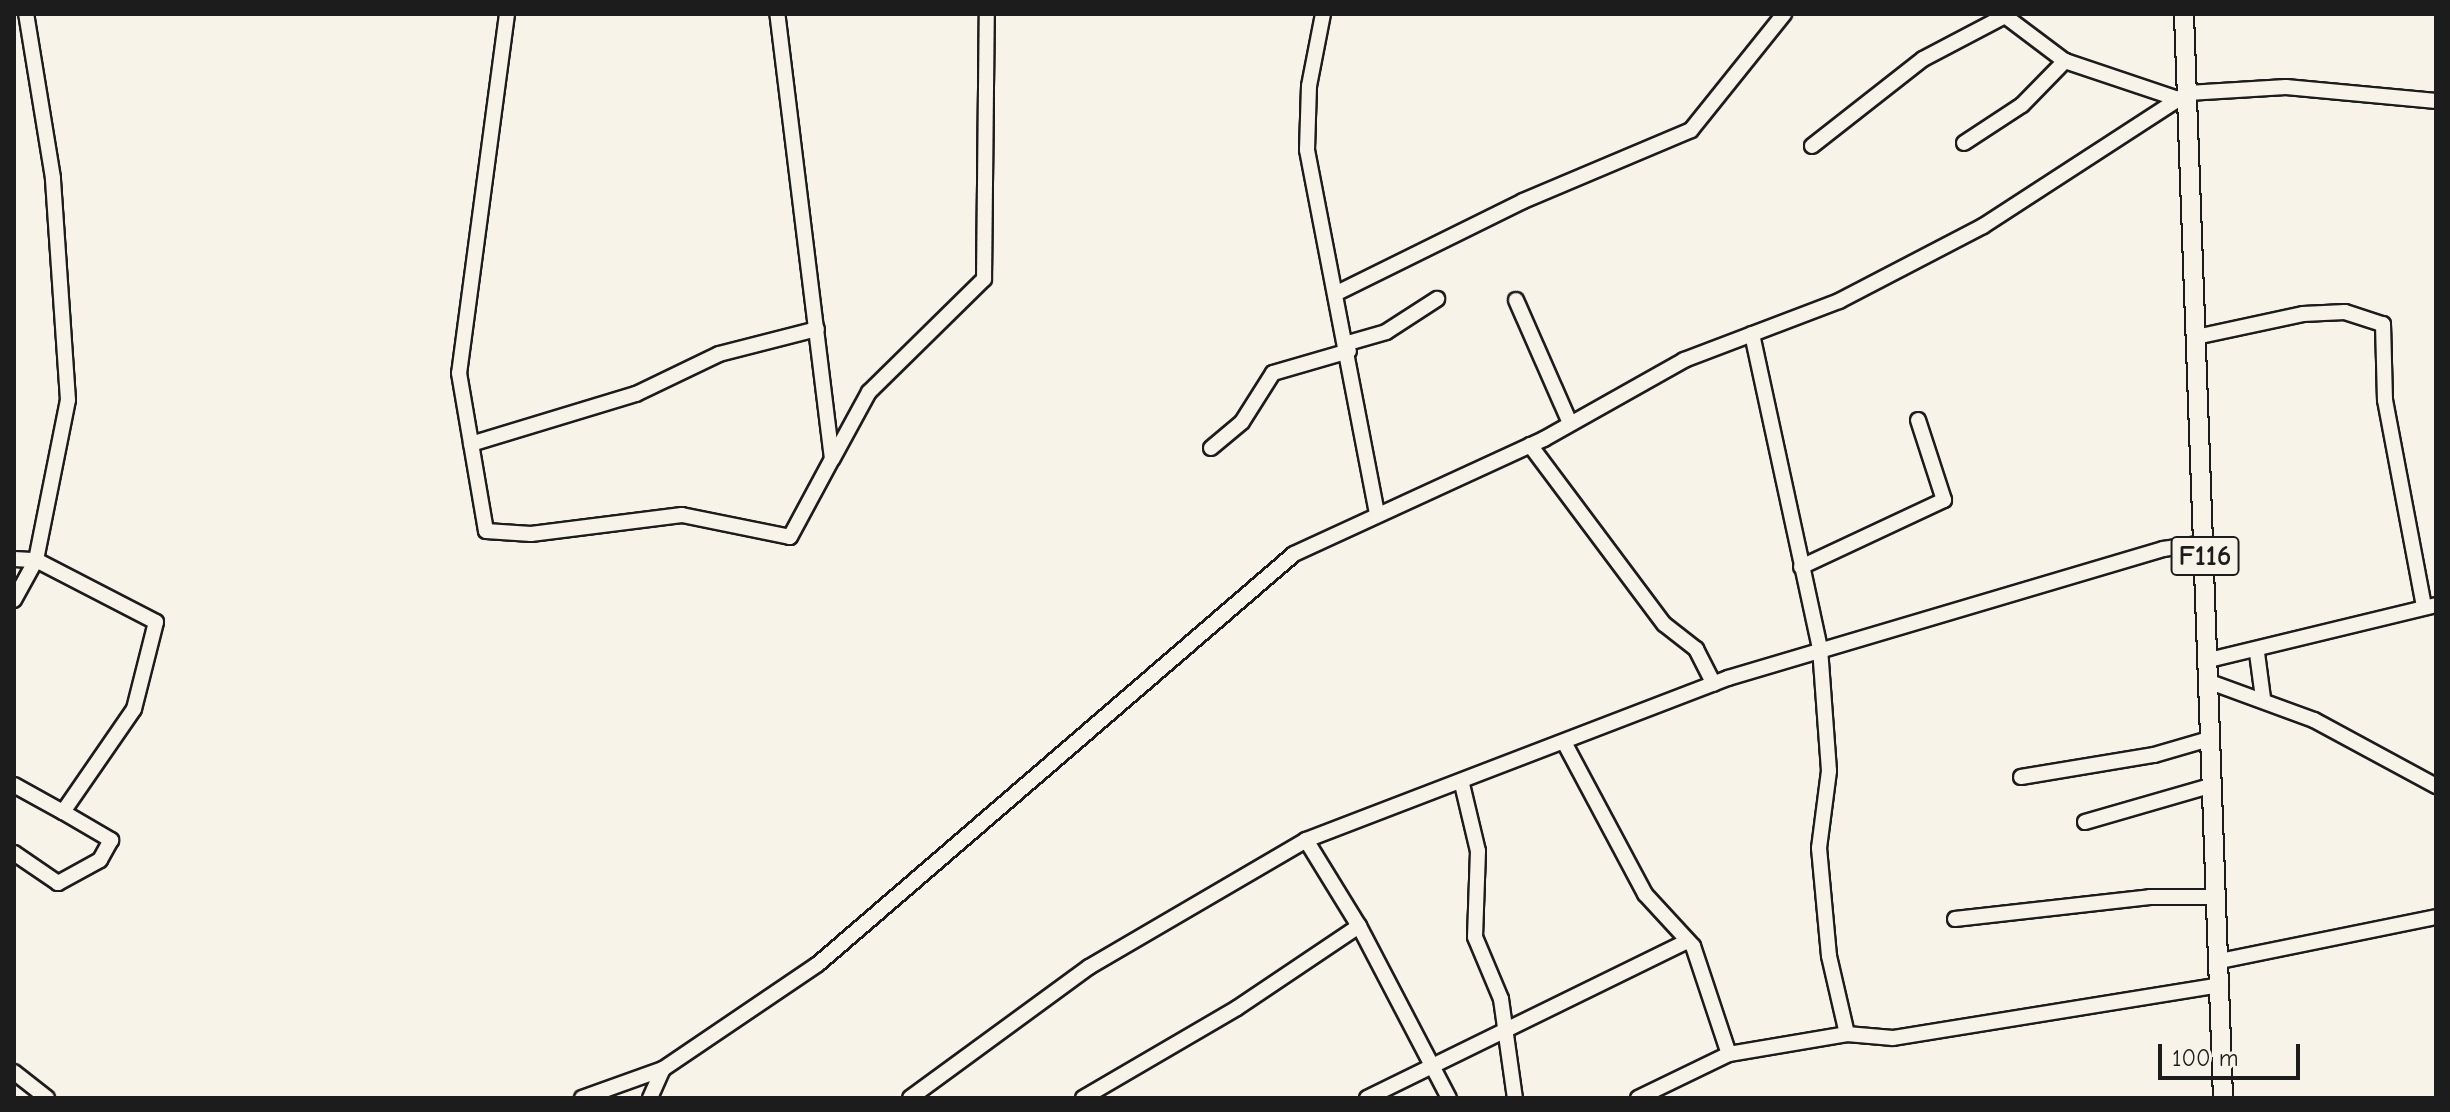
<!DOCTYPE html>
<style>
body{margin:0}
#map{position:relative;width:2450px;height:1112px;overflow:hidden;background:#f7f3e8;font-family:"Comic Neue",sans-serif}
div>[style]{position:absolute}
.roads{filter:drop-shadow(2px 0 #1c1c1c) drop-shadow(-2px 0 #1c1c1c) drop-shadow(0 2px #1c1c1c) drop-shadow(0 -2px #1c1c1c)}
.minor>*{height:14px;margin:-7px;padding:0 7px;transform-origin:7px;border-radius:7px;background:#f7f3e8}
.major>*{height:18px;margin:-9px;padding:0 9px;transform-origin:9px;border-radius:9px;background:#f7f3e8}
span{translate:-50% -50%;white-space:nowrap;text-align:center;line-height:1.15;-webkit-text-stroke:8px #f7f3e8;paint-order:stroke}
.shield-label span{padding:2px 6px;background:#f7f3e8;border:2px solid;border-radius:6px;-webkit-text-stroke-width:0}
.shield-label{font-size:28px;color:#1c1c1c;font-weight:700}
.frame{position:absolute;inset:0;border:16px solid #1c1c1c;pointer-events:none}
.scale{position:absolute;left:2158px;top:1044px;width:142px;height:36px;box-sizing:border-box;border:4px solid #1c1c1c;border-top:0;padding-left:10px;font-size:24px;line-height:28px;white-space:nowrap;color:#1c1c1c;-webkit-text-stroke:6px #f7f3e8;paint-order:stroke}
</style>
<div id="map">
<div class="roads">
<div class="minor">
<i style="left:507px;top:14px;width:362px;rotate:97.6deg"></i>
<i style="left:459px;top:373px;width:160px;rotate:80.3deg"></i>
<i style="left:486px;top:531px;width:45px;rotate:3.8deg"></i>
<i style="left:531px;top:534px;width:152px;rotate:-7.2deg"></i>
<i style="left:682px;top:515px;width:110px;rotate:11.5deg"></i>
<i style="left:790px;top:537px;width:89px;rotate:-61.7deg"></i>
<i style="left:832px;top:459px;width:448px;rotate:-97deg"></i>
<i style="left:1323px;top:14px;width:73px;rotate:101deg"></i>
<i style="left:1309px;top:86px;width:64px;rotate:91.8deg"></i>
<i style="left:1307px;top:150px;width:369px;rotate:79.1deg"></i>
<i style="left:1964px;top:143px;width:69px;rotate:-33.2deg"></i>
<i style="left:2022px;top:105px;width:62px;rotate:-45.7deg"></i>
<i style="left:1812px;top:146px;width:141px;rotate:-38.1deg"></i>
<i style="left:1923px;top:59px;width:93px;rotate:-27.7deg"></i>
<i style="left:2005px;top:16px;width:75px;rotate:36.9deg"></i>
<i style="left:2065px;top:61px;width:119px;rotate:18.6deg"></i>
<i style="left:1339px;top:292px;width:205px;rotate:-26.3deg"></i>
<i style="left:1523px;top:201px;width:182px;rotate:-22.9deg"></i>
<i style="left:1691px;top:130px;width:149px;rotate:-51.3deg"></i>
<i style="left:1516px;top:300px;width:134px;rotate:66.3deg"></i>
<i style="left:1752px;top:334px;width:321px;rotate:77.8deg"></i>
<i style="left:1820px;top:648px;width:123px;rotate:85.8deg"></i>
<i style="left:1829px;top:771px;width:78px;rotate:97.4deg"></i>
<i style="left:1819px;top:848px;width:108px;rotate:84.7deg"></i>
<i style="left:1829px;top:956px;width:80px;rotate:77deg"></i>
<i style="left:2196px;top:337px;width:109px;rotate:-12.1deg"></i>
<i style="left:2303px;top:314px;width:42px;rotate:-2.7deg"></i>
<i style="left:2345px;top:312px;width:40px;rotate:18deg"></i>
<i style="left:2383px;top:324px;width:76px;rotate:88.5deg"></i>
<i style="left:2385px;top:400px;width:211px;rotate:79.3deg"></i>
<i style="left:1348px;top:343px;width:40px;rotate:-16deg"></i>
<i style="left:1386px;top:332px;width:61px;rotate:-32.9deg"></i>
<i style="left:471px;top:444px;width:172px;rotate:-16.9deg"></i>
<i style="left:636px;top:394px;width:92px;rotate:-25.7deg"></i>
<i style="left:719px;top:354px;width:101px;rotate:-14.3deg"></i>
<i style="left:1530px;top:445px;width:224px;rotate:53.2deg"></i>
<i style="left:1664px;top:624px;width:41px;rotate:38deg"></i>
<i style="left:1696px;top:649px;width:39px;rotate:63deg"></i>
<i style="left:1211px;top:448px;width:40px;rotate:-40deg"></i>
<i style="left:1242px;top:422px;width:58px;rotate:-57.7deg"></i>
<i style="left:1273px;top:373px;width:79px;rotate:-16.1deg"></i>
<i style="left:833px;top:458px;width:75px;rotate:-61.4deg"></i>
<i style="left:869px;top:392px;width:161px;rotate:-44.5deg"></i>
<i style="left:984px;top:279px;width:265px;rotate:-89.4deg"></i>
<i style="left:14px;top:559px;width:22px;rotate:3deg"></i>
<i style="left:36px;top:560px;width:135px;rotate:27.3deg"></i>
<i style="left:156px;top:622px;width:90px;rotate:104.2deg"></i>
<i style="left:134px;top:709px;width:125px;rotate:124.6deg"></i>
<i style="left:63px;top:812px;width:56px;rotate:30.3deg"></i>
<i style="left:111px;top:840px;width:23px;rotate:119deg"></i>
<i style="left:100px;top:860px;width:48px;rotate:151.3deg"></i>
<i style="left:58px;top:883px;width:53px;rotate:-145.7deg"></i>
<i style="left:1801px;top:567px;width:158px;rotate:-25.1deg"></i>
<i style="left:1944px;top:500px;width:84px;rotate:-108deg"></i>
<i style="left:14px;top:600px;width:46px;rotate:-61.2deg"></i>
<i style="left:36px;top:560px;width:163px;rotate:-78.7deg"></i>
<i style="left:68px;top:400px;width:223px;rotate:-93.9deg"></i>
<i style="left:53px;top:178px;width:166px;rotate:-99.3deg"></i>
<i style="left:2257px;top:653px;width:45px;rotate:82.4deg"></i>
<i style="left:2209px;top:660px;width:234px;rotate:-13.6deg"></i>
<i style="left:2210px;top:682px;width:111px;rotate:20.1deg"></i>
<i style="left:2314px;top:720px;width:139px;rotate:28.4deg"></i>
<i style="left:1565px;top:744px;width:170px;rotate:61.9deg"></i>
<i style="left:1645px;top:894px;width:71px;rotate:47.3deg"></i>
<i style="left:1693px;top:946px;width:114px;rotate:71.6deg"></i>
<i style="left:2021px;top:777px;width:135px;rotate:-9.4deg"></i>
<i style="left:2154px;top:755px;width:60px;rotate:-16.3deg"></i>
<i style="left:1462px;top:784px;width:69px;rotate:76.6deg"></i>
<i style="left:1478px;top:851px;width:86px;rotate:92deg"></i>
<i style="left:1475px;top:937px;width:67px;rotate:67.2deg"></i>
<i style="left:1501px;top:999px;width:100px;rotate:82deg"></i>
<i style="left:14px;top:785px;width:56px;rotate:28.9deg"></i>
<i style="left:2085px;top:822px;width:133px;rotate:-16.1deg"></i>
<i style="left:1306px;top:840px;width:101px;rotate:58.4deg"></i>
<i style="left:1359px;top:926px;width:194px;rotate:62.4deg"></i>
<i style="left:1955px;top:919px;width:196px;rotate:-6.4deg"></i>
<i style="left:2150px;top:897px;width:68px"></i>
<i style="left:2220px;top:961px;width:220px;rotate:-11.5deg"></i>
<i style="left:14px;top:1072px;width:42px;rotate:38.2deg"></i>
<i style="left:582px;top:1098px;width:86px;rotate:-19.7deg"></i>
<i style="left:663px;top:1069px;width:187px;rotate:-34.1deg"></i>
<i style="left:818px;top:964px;width:628px;rotate:-40.74deg"></i>
<i style="left:1294px;top:554px;width:275px;rotate:-24.7deg"></i>
<i style="left:1544px;top:439px;width:161px;rotate:-29.4deg"></i>
<i style="left:1684px;top:360px;width:166px;rotate:-20.8deg"></i>
<i style="left:1839px;top:301px;width:162px;rotate:-27.5deg"></i>
<i style="left:1983px;top:226px;width:244px;rotate:-33deg"></i>
<i style="left:2188px;top:93px;width:98px;rotate:-3.5deg"></i>
<i style="left:2286px;top:87px;width:151px;rotate:5.3deg"></i>
<i style="left:650px;top:1098px;width:32px;rotate:-66deg"></i>
<i style="left:910px;top:1098px;width:222px;rotate:-36.2deg"></i>
<i style="left:1089px;top:967px;width:251px;rotate:-30.3deg"></i>
<i style="left:1306px;top:840px;width:452px;rotate:-21deg"></i>
<i style="left:1728px;top:678px;width:454px;rotate:-16.5deg"></i>
<i style="left:2163px;top:549px;width:41px;rotate:-8.3deg"></i>
<i style="left:1083px;top:1098px;width:178px;rotate:-30.3deg"></i>
<i style="left:1237px;top:1008px;width:147px;rotate:-33.9deg"></i>
<i style="left:1367px;top:1098px;width:357px;rotate:-26.1deg"></i>
<i style="left:1638px;top:1098px;width:101px;rotate:-25.8deg"></i>
<i style="left:1729px;top:1054px;width:120px;rotate:-9.6deg"></i>
<i style="left:1847px;top:1034px;width:46px;rotate:5deg"></i>
<i style="left:1893px;top:1038px;width:332px;rotate:-9.2deg"></i>
</div>
<div class="major">
<i style="left:2184px;top:14px;width:1085px;rotate:87.94deg"></i>
</div>
</div>
<div class="shield-label">
<span style="left:2205px;top:556px">F116</span>
</div>
<div class="frame"></div>
<div class="scale">100 m</div>
</div>
